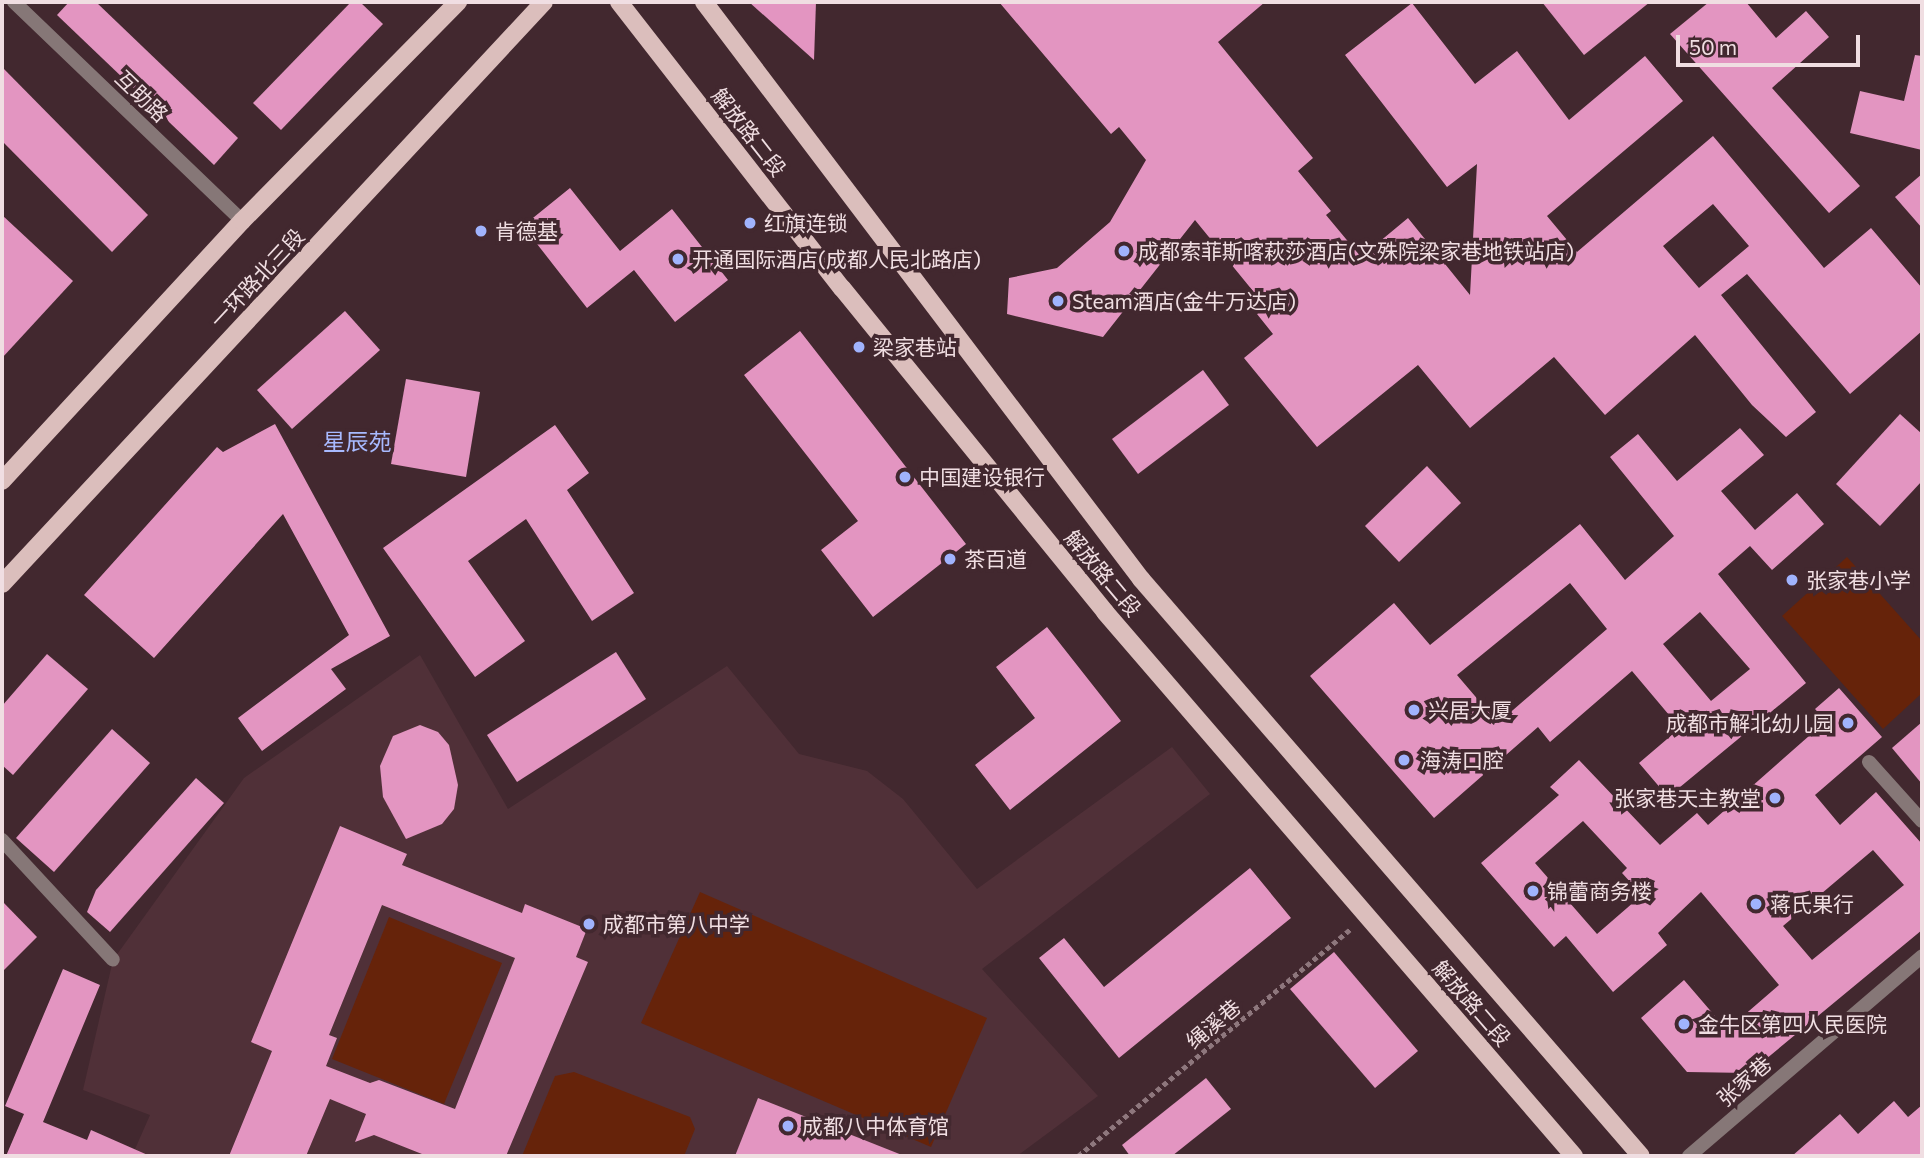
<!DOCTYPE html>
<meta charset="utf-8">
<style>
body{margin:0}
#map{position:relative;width:1924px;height:1158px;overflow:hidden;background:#42282f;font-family:Commissioner,"Noto Sans SC",sans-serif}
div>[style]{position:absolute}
.built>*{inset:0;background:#503038}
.green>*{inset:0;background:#66230a}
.building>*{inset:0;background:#e395c1}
.path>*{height:4.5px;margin-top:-2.25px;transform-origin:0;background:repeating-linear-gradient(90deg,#8e777d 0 5px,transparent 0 8.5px)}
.service>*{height:14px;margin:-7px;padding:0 7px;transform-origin:7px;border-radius:7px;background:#867777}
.minor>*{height:14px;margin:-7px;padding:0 7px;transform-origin:7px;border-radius:7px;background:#867777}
.primary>*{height:18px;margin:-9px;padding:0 9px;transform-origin:9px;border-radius:9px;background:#dbbebc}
.dots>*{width:19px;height:19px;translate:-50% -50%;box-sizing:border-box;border:4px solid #42282f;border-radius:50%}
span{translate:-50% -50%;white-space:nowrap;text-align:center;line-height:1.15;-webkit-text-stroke:7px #42282f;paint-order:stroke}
.street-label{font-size:21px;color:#f0dee2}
.poi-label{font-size:21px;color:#f0dee2}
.left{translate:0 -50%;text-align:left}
.right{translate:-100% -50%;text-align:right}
.neighbourhood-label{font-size:23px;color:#a8baff}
.frame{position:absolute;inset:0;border:4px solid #f0dee2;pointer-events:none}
.scale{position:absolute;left:1676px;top:35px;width:184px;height:32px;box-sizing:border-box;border:4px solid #f0dee2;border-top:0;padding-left:9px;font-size:21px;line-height:24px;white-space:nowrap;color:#f0dee2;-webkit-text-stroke:5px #42282f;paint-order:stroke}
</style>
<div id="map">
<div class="built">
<i style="clip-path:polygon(420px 655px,508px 809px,727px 666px,799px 754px,867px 771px,903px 799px,977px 889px,1172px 747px,1210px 794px,982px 969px,1098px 1096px,1017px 1156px,132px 1156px,150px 1115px,83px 1090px,113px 960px,244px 778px)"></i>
</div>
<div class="green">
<i style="clip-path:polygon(1847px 557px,1922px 641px,1922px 693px,1883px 729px,1782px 616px)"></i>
<i style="clip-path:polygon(700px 892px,987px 1018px,931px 1147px,641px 1023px)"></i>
<i style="clip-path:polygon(389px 917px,502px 963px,444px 1104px,332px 1059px)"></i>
<i style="clip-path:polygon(574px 1072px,690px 1117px,695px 1129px,684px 1156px,522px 1156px,555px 1076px)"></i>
</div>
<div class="building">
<i style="clip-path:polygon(69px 2px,96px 2px,238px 138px,214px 165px,57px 15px)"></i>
<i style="clip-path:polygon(351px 2px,360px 2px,383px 24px,281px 130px,253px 103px)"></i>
<i style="clip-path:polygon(749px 2px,816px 2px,814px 60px)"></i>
<i style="clip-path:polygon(evenodd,999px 2px,1265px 2px,1218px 42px,1313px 158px,1298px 171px,1331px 211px,1326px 215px,1361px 257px,1408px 218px,1470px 295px,1477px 164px,1447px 187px,1345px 55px,1412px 3px,1475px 84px,1517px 51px,1569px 120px,1645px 56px,1683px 101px,1547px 216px,1577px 252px,1713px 136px,1824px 268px,1871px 228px,1922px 288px,1922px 331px,1850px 394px,1747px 274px,1721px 295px,1816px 412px,1786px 437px,1752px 405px,1695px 335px,1605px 415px,1554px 357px,1470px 428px,1418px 365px,1317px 447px,1244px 358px,1273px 334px,1257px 314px,1266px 307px,1195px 220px,1103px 337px,1007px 314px,1009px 278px,1057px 268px,1110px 222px,1146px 160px,1119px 127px,1111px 134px,999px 2px,1713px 204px,1749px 246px,1699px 288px,1663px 246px,1713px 204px)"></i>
<i style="clip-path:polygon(1542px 2px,1650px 2px,1584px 55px)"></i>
<i style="clip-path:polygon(1709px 2px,1746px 2px,1776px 38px,1806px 11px,1829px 37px,1772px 88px,1860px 186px,1829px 213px,1670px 34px)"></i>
<i style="clip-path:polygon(1915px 55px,1922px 56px,1922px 150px,1850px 133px,1860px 91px,1904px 101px)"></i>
<i style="clip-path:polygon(2px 67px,148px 215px,112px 252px,2px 141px)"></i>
<i style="clip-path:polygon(1922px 174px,1922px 228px,1895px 197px)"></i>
<i style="clip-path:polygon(570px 188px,620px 251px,672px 209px,728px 280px,675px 322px,634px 270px,587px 308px,523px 226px)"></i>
<i style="clip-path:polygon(2px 215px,73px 281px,2px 358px)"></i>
<i style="clip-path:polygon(345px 311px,380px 350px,292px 429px,257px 390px)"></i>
<i style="clip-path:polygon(800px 331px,966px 544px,873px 617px,821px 550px,858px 521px,744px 375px)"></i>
<i style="clip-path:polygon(1203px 370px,1229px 405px,1138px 474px,1112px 439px)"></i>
<i style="clip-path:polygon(406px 379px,480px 392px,466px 477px,391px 464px)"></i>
<i style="clip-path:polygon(1900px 414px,1922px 434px,1922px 481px,1880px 526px,1836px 484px)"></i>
<i style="clip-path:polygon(275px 424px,390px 636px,331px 669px,346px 689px,262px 751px,238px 718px,349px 635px,283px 514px,154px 658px,84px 595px,217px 447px,223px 452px)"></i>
<i style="clip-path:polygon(555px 425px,589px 473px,567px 490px,634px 593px,592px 621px,526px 519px,468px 561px,525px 641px,475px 677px,383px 548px)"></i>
<i style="clip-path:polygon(evenodd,1740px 428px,1764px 455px,1721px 491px,1755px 530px,1797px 493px,1824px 524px,1772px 570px,1750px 546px,1718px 574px,1806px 683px,1668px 797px,1639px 763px,1680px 728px,1632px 671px,1550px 742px,1538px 727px,1434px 818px,1310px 676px,1394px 603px,1430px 645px,1580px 524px,1625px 580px,1674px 536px,1610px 457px,1638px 434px,1677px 481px,1740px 428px,1570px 583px,1607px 629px,1498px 723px,1457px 675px,1570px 583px,1740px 428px,1700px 612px,1750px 669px,1711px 701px,1663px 644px,1700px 612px)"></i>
<i style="clip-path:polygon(1427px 466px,1461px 503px,1399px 562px,1365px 526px)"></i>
<i style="clip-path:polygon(1047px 627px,1121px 721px,1010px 810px,975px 765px,1035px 718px,996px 667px)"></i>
<i style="clip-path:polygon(616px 652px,646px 699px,517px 782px,487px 735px)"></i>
<i style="clip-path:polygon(47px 654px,88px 689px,13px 775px,2px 765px,2px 706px)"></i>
<i style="clip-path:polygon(evenodd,1839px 688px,1882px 737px,1815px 795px,1840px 825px,1876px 792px,1922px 844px,1922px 930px,1749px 1073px,1687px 1072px,1641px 1018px,1684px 980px,1727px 1030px,1779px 985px,1701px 892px,1658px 933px,1667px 945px,1613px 992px,1566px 936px,1554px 947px,1481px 863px,1559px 795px,1550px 787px,1579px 760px,1660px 845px,1697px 813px,1708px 825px,1826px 721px,1815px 709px,1839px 688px,1583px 821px,1627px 868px,1622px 873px,1642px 895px,1597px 934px,1535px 863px,1583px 821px,1839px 688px,1873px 850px,1904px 885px,1812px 960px,1783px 926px,1873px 850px)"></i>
<i style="clip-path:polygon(1922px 722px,1922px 784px,1892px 748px)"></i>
<i style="clip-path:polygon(420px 725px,438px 732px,449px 745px,458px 785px,454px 809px,442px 824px,406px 839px,383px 797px,380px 766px,393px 736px)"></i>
<i style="clip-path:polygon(112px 729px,150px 763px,54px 872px,16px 838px)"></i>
<i style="clip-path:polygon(196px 778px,224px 803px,110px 932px,87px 912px,96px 890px)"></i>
<i style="clip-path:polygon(evenodd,340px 826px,407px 854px,402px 865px,522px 913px,525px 904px,587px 929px,576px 957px,588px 962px,506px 1156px,427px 1156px,374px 1135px,355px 1142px,366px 1114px,330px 1099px,306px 1156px,229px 1156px,272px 1051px,251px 1042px,340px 826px,382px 905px,515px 958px,455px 1109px,379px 1080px,370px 1083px,326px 1066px,337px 1038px,329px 1035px,382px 905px)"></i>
<i style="clip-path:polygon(1250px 868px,1291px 918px,1119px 1058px,1039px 958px,1064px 938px,1104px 987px)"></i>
<i style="clip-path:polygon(2px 901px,37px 937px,2px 972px)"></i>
<i style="clip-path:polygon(1334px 952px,1418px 1051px,1375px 1088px,1290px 989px)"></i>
<i style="clip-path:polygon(63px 969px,100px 985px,43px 1122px,87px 1140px,91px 1130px,150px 1156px,6px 1156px,24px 1114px,5px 1106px)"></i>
<i style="clip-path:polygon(1206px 1078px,1231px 1109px,1172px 1156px,1130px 1156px,1122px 1145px)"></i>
<i style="clip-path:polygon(758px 1098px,902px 1155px,901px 1156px,735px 1156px)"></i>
<i style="clip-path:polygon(1894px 1101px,1908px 1117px,1922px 1105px,1922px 1156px,1792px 1156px,1840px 1114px,1858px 1134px)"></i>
</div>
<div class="path">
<i style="left:1078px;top:1156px;width:356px;rotate:-39.8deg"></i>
</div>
<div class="service">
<i style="left:1869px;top:762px;width:79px;rotate:48.1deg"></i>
<i style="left:2px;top:840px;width:163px;rotate:47.2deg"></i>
</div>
<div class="minor">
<i style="left:14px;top:2px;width:316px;rotate:43.8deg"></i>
<i style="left:1689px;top:1156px;width:307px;rotate:-40.6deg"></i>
</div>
<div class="primary">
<i style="left:619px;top:2px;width:363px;rotate:52.1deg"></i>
<i style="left:842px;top:288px;width:417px;rotate:50.9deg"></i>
<i style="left:1105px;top:612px;width:718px;rotate:49.23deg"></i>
<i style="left:704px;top:2px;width:724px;rotate:52.86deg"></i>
<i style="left:1141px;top:579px;width:763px;rotate:49.09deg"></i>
<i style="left:2px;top:481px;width:354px;rotate:-47.3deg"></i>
<i style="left:242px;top:221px;width:308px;rotate:-45.4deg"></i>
<i style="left:2px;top:584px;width:795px;rotate:-47.04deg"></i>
</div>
<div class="dots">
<i style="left:750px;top:223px;background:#a0b3fd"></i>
<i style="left:481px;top:231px;background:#a0b3fd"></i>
<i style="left:1124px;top:251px;background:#a0b3fd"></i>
<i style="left:678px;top:259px;background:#a0b3fd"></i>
<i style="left:1058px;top:301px;background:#a0b3fd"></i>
<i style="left:859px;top:347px;background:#a0b3fd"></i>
<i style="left:905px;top:477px;background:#a0b3fd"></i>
<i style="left:950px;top:559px;background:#a0b3fd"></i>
<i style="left:1792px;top:580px;background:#a0b3fd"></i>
<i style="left:1414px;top:710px;background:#a0b3fd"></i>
<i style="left:1848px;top:723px;background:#a0b3fd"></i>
<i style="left:1404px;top:760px;background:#a0b3fd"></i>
<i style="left:1775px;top:798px;background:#a0b3fd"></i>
<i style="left:1533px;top:891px;background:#a0b3fd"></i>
<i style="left:1756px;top:904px;background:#a0b3fd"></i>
<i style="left:589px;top:924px;background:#a0b3fd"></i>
<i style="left:1684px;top:1024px;background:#a0b3fd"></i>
<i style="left:788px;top:1126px;background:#a0b3fd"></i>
</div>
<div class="street-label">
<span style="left:142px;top:96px;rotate:44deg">互助路</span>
<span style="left:749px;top:132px;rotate:52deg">解放路二段</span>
<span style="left:257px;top:278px;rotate:-47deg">一环路北三段</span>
<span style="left:1103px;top:573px;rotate:50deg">解放路二段</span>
<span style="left:1472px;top:1003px;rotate:49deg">解放路二段</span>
<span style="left:1213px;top:1024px;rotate:-40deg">绳溪巷</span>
<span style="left:1744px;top:1081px;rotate:-41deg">张家巷</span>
</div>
<div class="poi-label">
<span class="left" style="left:764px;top:223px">红旗连锁</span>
<span class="left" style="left:495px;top:231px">肯德基</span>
<span class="left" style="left:1138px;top:251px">成都索菲斯喀萩莎酒店(文殊院梁家巷地铁站店)</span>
<span class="left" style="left:692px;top:259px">开通国际酒店(成都人民北路店)</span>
<span class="left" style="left:1072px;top:301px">Steam酒店(金牛万达店)</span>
<span class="left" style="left:873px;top:347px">梁家巷站</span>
<span class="left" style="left:919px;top:477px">中国建设银行</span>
<span class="left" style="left:964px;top:559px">茶百道</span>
<span class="left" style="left:1806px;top:580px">张家巷小学</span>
<span class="left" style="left:1428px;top:710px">兴居大厦</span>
<span class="right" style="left:1834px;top:723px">成都市解北幼儿园</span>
<span class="left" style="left:1420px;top:760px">海涛口腔</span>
<span class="right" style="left:1761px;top:798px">张家巷天主教堂</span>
<span class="left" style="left:1547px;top:891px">锦蕾商务楼</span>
<span class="left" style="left:1770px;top:904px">蒋氏果行</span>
<span class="left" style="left:603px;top:924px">成都市第八中学</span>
<span class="left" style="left:1698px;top:1024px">金牛区第四人民医院</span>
<span class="left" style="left:802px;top:1126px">成都八中体育馆</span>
</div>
<div class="neighbourhood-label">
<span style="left:357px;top:441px">星辰苑</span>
</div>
<div class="frame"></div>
<div class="scale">50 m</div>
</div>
